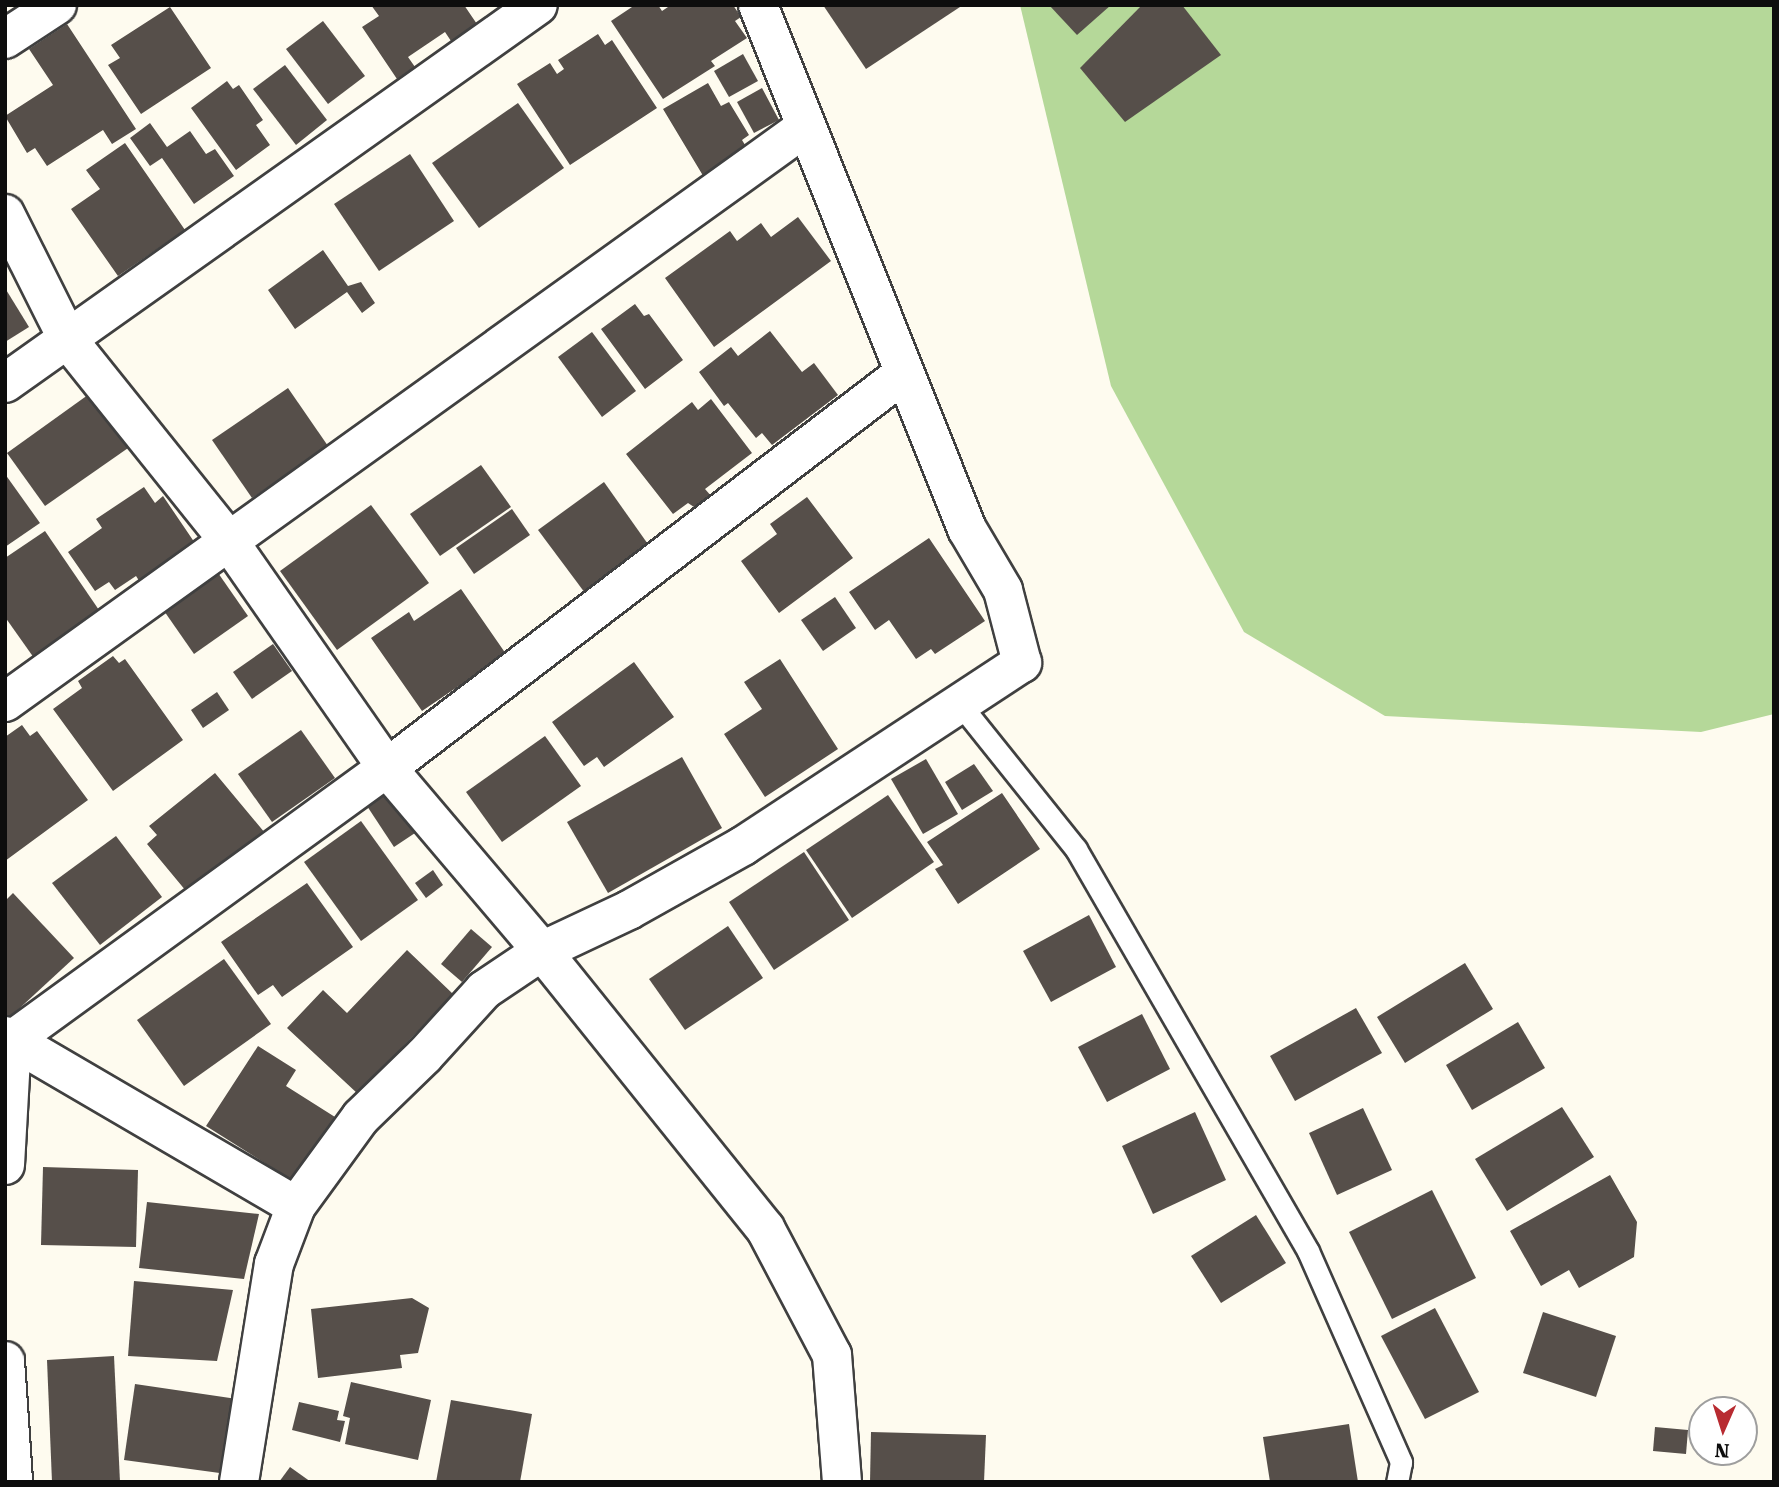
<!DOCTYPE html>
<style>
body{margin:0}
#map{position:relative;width:1779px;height:1487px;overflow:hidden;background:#fefbef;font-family:"Roboto Serif",serif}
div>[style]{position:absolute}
.forest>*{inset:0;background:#b5d899}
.building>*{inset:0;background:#564f4a}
.roads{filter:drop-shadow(2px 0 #404040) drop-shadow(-2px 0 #404040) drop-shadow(0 2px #404040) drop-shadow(0 -2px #404040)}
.lane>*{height:21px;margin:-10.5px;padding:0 10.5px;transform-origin:10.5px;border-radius:10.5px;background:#fff}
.street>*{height:38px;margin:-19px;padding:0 19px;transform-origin:19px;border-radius:19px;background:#fff}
span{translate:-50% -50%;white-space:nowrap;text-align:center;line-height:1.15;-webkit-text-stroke:7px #fff;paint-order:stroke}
.frame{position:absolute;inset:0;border:7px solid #0d0d0d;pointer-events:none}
.north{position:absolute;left:1688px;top:1396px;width:70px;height:70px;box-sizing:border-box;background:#fff;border:2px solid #9e9e9e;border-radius:50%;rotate:183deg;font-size:19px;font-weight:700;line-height:28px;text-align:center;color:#0d0d0d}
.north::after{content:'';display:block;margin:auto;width:24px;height:32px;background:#b82b31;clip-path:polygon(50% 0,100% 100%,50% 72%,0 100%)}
</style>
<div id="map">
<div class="forest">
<i style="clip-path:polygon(1020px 5px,1774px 5px,1774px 714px,1701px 732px,1385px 716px,1244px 632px,1111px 386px)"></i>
</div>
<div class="building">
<i style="clip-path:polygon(371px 5px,464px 5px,479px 27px,453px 44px,445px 32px,408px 57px,415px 67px,397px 79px,362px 27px,379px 16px)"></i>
<i style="clip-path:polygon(635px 5px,658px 5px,662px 11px,671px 5px,733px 5px,741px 17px,735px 21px,747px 38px,711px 61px,715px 66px,663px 99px,611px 21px)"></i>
<i style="clip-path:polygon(823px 5px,963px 5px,866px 69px)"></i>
<i style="clip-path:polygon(1049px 5px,1111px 5px,1077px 35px)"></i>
<i style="clip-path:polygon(1142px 5px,1182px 5px,1221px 55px,1125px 122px,1080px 68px)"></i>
<i style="clip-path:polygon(170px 7px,211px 68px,141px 114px,108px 65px,120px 58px,111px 45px)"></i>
<i style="clip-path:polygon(323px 21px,365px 76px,328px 104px,286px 49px)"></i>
<i style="clip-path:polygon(67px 24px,136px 129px,112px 144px,103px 130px,47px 166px,35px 148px,27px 153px,5px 116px,53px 85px,29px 49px)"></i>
<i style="clip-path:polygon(598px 34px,605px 45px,612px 40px,657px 108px,570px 165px,517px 84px,550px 63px,557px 74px,564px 69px,558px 60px)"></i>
<i style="clip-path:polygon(743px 54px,758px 81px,729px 97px,714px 71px)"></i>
<i style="clip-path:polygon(285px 65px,327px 120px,296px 145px,253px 89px)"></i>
<i style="clip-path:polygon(227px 81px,233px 89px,239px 85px,263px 120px,256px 125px,270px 145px,236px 170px,191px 108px)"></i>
<i style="clip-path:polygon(708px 83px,721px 106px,729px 102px,749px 135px,742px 140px,750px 153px,705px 179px,663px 109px)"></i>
<i style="clip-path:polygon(762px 88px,779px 120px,754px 133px,737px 102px)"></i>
<i style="clip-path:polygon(518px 103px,564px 168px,479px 228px,432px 163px)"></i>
<i style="clip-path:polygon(150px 123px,167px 147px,190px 131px,206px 154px,215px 149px,234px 176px,194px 204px,162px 158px,150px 166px,130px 138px)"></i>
<i style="clip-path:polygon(125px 143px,185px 230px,118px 276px,71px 209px,100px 189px,86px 170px)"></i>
<i style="clip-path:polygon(410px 154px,454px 221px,379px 271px,334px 204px)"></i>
<i style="clip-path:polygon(798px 217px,831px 261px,714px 347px,665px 278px,730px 231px,737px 241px,761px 223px,771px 237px)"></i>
<i style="clip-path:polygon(323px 250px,348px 286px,361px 282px,375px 303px,362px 313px,347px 292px,295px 329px,268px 290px)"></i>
<i style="clip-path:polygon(5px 288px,29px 327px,5px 342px)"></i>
<i style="clip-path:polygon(635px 304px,644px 316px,649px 314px,683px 360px,645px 389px,601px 329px)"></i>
<i style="clip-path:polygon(770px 331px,802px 372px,814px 363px,838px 395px,772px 445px,762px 433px,756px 438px,728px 403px,724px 406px,699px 372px,731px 347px,738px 356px)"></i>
<i style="clip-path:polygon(592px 332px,636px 391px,602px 417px,558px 357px)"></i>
<i style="clip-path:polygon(288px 388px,328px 446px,252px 498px,212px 440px)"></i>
<i style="clip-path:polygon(92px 392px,131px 446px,45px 506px,7px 453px)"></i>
<i style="clip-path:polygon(711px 399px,752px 453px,705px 489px,712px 497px,697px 509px,688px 503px,673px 514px,626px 454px,692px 402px,698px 410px)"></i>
<i style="clip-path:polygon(481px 465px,511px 507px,440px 556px,410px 514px)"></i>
<i style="clip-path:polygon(5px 474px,40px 523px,5px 547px)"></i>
<i style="clip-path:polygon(604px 482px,650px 547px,585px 593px,538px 530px)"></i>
<i style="clip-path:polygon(144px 487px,155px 503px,163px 496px,201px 552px,145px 590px,136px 576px,115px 590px,109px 582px,95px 591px,68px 552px,102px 528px,96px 519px)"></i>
<i style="clip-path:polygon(807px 497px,853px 558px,779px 613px,741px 561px,777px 534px,770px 524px)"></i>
<i style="clip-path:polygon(371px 505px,429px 583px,337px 650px,280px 571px)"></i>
<i style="clip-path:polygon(512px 509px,530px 535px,474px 574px,456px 548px)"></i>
<i style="clip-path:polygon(45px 531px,101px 613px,34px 658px,5px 617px,5px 558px)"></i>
<i style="clip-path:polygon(929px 538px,985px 621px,935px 654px,931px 649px,916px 659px,889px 620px,875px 630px,849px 592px)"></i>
<i style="clip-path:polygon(216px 570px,248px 616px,194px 654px,162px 608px)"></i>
<i style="clip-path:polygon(461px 589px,506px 654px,422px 711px,371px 638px,409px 612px,414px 621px)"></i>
<i style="clip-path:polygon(835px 597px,856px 628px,823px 651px,801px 620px)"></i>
<i style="clip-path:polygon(273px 644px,292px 671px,252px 699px,233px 672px)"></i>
<i style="clip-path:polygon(113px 656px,119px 663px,125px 659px,183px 740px,113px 791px,53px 709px,82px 688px,78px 681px)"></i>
<i style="clip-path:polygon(780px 659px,838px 749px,765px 797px,724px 734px,762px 709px,744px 682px)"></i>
<i style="clip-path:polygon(634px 662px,674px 717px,604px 767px,597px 757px,584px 766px,552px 722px)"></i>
<i style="clip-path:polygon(217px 692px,229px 710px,203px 728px,191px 710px)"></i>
<i style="clip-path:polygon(22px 725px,30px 736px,37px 731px,88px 800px,5px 861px,5px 737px)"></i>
<i style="clip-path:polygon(301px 730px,335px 778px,272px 822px,238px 774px)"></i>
<i style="clip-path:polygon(545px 736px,581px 786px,502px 842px,466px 792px)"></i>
<i style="clip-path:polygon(682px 757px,722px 828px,608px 893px,567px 822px)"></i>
<i style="clip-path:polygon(926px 759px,958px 814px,923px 834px,891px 779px)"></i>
<i style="clip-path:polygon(974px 764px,993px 791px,962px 810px,945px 782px)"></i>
<i style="clip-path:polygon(215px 773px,265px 833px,199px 887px,186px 891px,147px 844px,157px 835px,149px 826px)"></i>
<i style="clip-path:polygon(388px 792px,415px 833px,394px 847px,367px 806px)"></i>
<i style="clip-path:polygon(1002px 793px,1040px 849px,958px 904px,935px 869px,943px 865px,927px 842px)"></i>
<i style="clip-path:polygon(888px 795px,934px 862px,852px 918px,806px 850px)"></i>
<i style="clip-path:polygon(361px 821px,418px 900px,361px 941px,304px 862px)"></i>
<i style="clip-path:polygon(116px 836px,162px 897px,100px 945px,52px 883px)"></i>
<i style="clip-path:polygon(804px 852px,849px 920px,774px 970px,729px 902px)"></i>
<i style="clip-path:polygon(433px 870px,443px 885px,426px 898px,415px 883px)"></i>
<i style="clip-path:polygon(307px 883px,353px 947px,282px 997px,273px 985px,258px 995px,221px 942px)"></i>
<i style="clip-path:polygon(13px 893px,74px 958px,9px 1018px,5px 1014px,5px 901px)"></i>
<i style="clip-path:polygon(1089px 915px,1116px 967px,1051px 1002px,1023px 951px)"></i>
<i style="clip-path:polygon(728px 926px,763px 978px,685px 1030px,649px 979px)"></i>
<i style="clip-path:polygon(471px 929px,492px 947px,462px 982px,441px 964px)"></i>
<i style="clip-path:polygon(407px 950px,453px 994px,358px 1094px,287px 1028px,323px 990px,347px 1013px)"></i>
<i style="clip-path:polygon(224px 959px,271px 1024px,184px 1086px,137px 1020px)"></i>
<i style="clip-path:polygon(1465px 963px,1493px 1009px,1405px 1063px,1377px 1017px)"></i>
<i style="clip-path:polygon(1356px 1008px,1382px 1053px,1295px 1101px,1270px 1056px)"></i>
<i style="clip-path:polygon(1142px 1014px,1170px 1069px,1107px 1102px,1078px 1047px)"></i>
<i style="clip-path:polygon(1518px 1022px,1545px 1068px,1472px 1110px,1446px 1065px)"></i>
<i style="clip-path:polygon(258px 1046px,296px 1070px,286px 1086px,335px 1117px,293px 1181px,206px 1126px)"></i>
<i style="clip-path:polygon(1562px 1107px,1594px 1157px,1507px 1211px,1475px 1159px)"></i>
<i style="clip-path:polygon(1363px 1108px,1392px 1170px,1337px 1195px,1309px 1133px)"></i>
<i style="clip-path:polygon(1195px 1112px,1226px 1180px,1153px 1214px,1122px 1146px)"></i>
<i style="clip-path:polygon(43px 1167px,138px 1170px,136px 1247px,41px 1245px)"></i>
<i style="clip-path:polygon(1610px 1175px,1637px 1222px,1634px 1257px,1579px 1288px,1569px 1270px,1541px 1286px,1510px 1231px)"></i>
<i style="clip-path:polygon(1432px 1190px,1476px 1278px,1392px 1319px,1349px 1232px)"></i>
<i style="clip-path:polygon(147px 1202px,259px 1214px,244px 1279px,139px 1268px)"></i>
<i style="clip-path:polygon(1256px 1215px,1286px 1263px,1221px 1303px,1191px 1256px)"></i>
<i style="clip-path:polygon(134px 1281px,233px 1290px,217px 1361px,128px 1356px)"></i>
<i style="clip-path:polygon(412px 1298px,429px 1308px,418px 1353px,400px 1355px,402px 1368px,318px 1378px,311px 1309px)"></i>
<i style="clip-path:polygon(1435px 1308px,1479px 1392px,1425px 1419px,1381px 1336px)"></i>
<i style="clip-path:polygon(1543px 1312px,1616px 1336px,1596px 1397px,1523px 1373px)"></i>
<i style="clip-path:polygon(114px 1356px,120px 1482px,52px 1482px,47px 1360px)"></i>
<i style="clip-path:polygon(351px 1382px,431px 1400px,418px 1460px,345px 1444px,350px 1418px,343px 1416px)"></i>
<i style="clip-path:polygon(135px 1384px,237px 1399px,227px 1474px,124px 1460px)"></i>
<i style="clip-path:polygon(451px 1400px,532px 1414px,520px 1482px,436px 1482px)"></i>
<i style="clip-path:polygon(299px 1402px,339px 1411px,337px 1420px,345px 1421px,340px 1442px,292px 1430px)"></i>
<i style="clip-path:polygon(1349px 1424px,1358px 1482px,1270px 1482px,1263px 1437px)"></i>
<i style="clip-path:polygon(1655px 1427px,1688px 1430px,1686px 1454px,1653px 1451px)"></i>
<i style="clip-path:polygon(871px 1432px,986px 1435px,984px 1482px,870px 1482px)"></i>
<i style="clip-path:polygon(290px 1467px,311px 1482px,279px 1482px)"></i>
</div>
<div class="roads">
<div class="lane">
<i style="left:959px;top:703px;width:187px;rotate:51.3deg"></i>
<i style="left:1076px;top:849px;width:464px;rotate:60deg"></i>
<i style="left:1308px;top:1251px;width:231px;rotate:66.2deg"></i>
<i style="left:1401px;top:1462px;width:20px;rotate:101deg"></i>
</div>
<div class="street">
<i style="left:5px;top:39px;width:62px;rotate:-33.2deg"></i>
<i style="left:5px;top:214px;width:141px;rotate:63.4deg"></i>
<i style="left:68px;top:340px;width:256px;rotate:51.3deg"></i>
<i style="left:228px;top:540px;width:278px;rotate:55.1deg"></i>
<i style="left:387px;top:768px;width:240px;rotate:49.7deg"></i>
<i style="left:542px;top:951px;width:356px;rotate:51.2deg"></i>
<i style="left:765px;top:1228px;width:144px;rotate:62.2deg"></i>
<i style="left:832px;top:1355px;width:127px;rotate:85.5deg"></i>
<i style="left:5px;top:383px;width:653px;rotate:-35.34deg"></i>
<i style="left:5px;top:702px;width:984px;rotate:-35.69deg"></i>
<i style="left:5px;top:1036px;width:337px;rotate:30.3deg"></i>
<i style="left:5px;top:1165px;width:125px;rotate:-86.8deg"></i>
<i style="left:12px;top:1040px;width:463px;rotate:-36deg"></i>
<i style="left:387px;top:768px;width:649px;rotate:-37.36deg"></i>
<i style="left:5px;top:1361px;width:121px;rotate:86.2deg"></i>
<i style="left:239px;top:1482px;width:221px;rotate:-80.9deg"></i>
<i style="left:274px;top:1264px;width:62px;rotate:-69.2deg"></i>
<i style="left:296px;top:1206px;width:110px;rotate:-53.9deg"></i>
<i style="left:361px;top:1117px;width:88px;rotate:-44.1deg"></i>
<i style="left:424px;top:1056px;width:89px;rotate:-47.7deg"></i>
<i style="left:484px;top:990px;width:70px;rotate:-33.9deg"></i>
<i style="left:542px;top:951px;width:96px;rotate:-25.2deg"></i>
<i style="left:629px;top:910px;width:131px;rotate:-29.3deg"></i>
<i style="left:743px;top:846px;width:334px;rotate:-33.3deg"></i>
<i style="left:1022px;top:663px;width:75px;rotate:-104.6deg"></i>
<i style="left:1003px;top:590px;width:71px;rotate:-120.5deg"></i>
<i style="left:967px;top:529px;width:564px;rotate:-111.74deg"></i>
</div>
</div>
<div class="frame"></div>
<div class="north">N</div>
</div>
